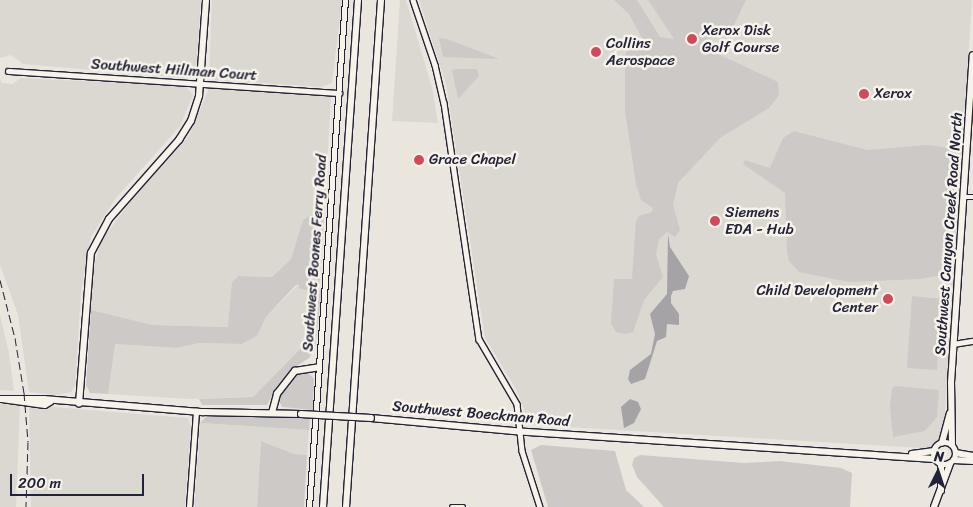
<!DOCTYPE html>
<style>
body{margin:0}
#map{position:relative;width:973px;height:507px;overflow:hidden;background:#eae6de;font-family:Sriracha,sans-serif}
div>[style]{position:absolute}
.built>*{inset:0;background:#dbd8d2}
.green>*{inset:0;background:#cdc9c6}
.water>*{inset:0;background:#a6a3a6}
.roads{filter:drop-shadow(1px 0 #22223b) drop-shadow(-1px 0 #22223b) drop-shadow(0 1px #22223b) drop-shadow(0 -1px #22223b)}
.minor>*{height:4.5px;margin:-2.25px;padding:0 2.25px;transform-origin:2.25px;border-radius:2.25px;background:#f7f3e8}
.major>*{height:5.5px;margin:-2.75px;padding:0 2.75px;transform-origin:2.75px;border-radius:2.75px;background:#f7f3e8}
.major>.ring{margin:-2.75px;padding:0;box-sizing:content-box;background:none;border:5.5px solid #f7f3e8;border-radius:50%}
.highway>*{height:6px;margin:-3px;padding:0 3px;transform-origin:3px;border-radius:3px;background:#f7f3e8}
.rail>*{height:1px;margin-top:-0.5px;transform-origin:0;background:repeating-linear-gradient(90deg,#22223b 0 8px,transparent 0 12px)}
.bridges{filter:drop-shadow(1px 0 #22223b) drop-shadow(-1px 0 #22223b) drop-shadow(0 1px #22223b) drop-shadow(0 -1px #22223b)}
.major-bridge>*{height:5.5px;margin:-2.75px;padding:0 2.75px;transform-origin:2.75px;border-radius:2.75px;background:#f7f3e8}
.dots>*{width:14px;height:14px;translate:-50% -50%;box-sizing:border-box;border:2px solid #f7f3e8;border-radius:50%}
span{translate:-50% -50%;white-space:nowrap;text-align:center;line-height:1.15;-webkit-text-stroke:5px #f7f3e8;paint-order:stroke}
.poi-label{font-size:15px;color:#22223b}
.left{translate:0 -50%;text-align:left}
.right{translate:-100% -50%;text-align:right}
.street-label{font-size:15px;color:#22223b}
.north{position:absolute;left:913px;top:447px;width:50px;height:50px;-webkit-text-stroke:4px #f7f3e8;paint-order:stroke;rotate:4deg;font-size:14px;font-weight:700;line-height:20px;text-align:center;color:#22223b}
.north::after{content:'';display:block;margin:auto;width:18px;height:22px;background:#22223b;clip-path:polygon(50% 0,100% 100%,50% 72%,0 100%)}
.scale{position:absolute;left:10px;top:474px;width:134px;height:22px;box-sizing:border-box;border:2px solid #22223b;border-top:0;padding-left:6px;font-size:15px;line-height:18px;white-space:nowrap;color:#22223b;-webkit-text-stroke:4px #f7f3e8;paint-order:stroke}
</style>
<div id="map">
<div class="built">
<i style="clip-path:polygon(0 0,201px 0,196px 70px,191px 77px,182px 78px,23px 64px,11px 55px,0 58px)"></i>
<i style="clip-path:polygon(212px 0,342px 0,332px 83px,321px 87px,215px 80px,209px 76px)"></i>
<i style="clip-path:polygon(400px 0,406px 0,432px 87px,438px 123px,392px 121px)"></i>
<i style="clip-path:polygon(419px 0,972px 0,943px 443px,939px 449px,534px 425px,529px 423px,516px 389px,485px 338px,446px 84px)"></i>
<i style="clip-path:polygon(21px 78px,185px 86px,193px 95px,180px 126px,116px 198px,91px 237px,81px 292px,75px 386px,71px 392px,58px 395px,29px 392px,18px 315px,0 265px,0 79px,2px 83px,12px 84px)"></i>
<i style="clip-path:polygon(209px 88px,331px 96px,325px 205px,303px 220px,291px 259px,272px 277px,239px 276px,228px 327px,153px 325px,91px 310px,93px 270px,101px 241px,130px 202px,189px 136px)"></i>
<i style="clip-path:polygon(299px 284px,319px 290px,310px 339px,253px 397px,189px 399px,108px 394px,114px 344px,177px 348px,199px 343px,242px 344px,257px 336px,266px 317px)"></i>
<i style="clip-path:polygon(0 315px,9px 353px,14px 391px,0 390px)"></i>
<i style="clip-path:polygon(0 404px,20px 405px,16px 507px,0 507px)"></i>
<i style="clip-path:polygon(29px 405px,188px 418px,191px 426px,185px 507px,31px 507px)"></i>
<i style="clip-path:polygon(200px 423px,309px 430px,307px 455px,294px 454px,261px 441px,257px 507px,194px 507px)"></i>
</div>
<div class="green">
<i style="clip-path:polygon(614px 0,637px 0,660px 37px,674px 39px,648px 0,746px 0,734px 25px,699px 45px,778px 82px,779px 95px,769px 108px,720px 138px,678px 183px,673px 205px,680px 230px,675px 237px,667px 232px,659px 239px,656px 254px,663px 277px,644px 300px,633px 332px,625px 334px,616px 332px,611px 323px,614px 279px,632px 279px,636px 221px,639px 216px,652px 212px,653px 208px,641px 200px,636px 184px,625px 111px,625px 55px,627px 51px,642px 46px,643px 40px,629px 14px)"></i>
<i style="clip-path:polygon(439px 38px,447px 39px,499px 59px,443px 57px)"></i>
<i style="clip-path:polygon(457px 69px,477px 69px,479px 76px,458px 99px,452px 70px)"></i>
<i style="clip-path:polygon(794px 131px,867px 150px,927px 145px,957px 149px,948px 270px,942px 275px,920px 279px,849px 282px,799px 272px,789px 261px,787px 251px,785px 193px,743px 164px,745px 160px,770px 168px,783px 138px)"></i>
<i style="clip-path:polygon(325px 205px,319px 290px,322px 289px,315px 349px,309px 358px,291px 370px,277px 386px,267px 405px,202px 405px,199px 399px,253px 397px,310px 339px,317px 313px,319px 291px,315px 293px,299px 288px,299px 284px,295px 286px,266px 317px,257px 336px,242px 344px,199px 343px,177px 348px,115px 344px,108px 394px,90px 393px,86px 385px,91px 310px,153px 325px,228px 327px,232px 282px,239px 276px,272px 277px,291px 259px,303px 220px)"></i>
<i style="clip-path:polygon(912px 296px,942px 299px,937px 370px,907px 368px)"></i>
<i style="clip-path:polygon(307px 371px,314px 379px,313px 410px,282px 407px,279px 401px,280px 394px,295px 375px)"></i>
<i style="clip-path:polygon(895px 386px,939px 390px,937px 417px,925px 431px,893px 437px,890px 407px,892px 389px)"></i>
<i style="clip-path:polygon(207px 416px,250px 416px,310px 418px,309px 430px,200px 423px)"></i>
<i style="clip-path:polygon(261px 441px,294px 454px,307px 455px,304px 507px,257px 507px)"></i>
<i style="clip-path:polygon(541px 445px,615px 451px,626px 490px,644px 507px,548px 507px,531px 450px)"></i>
<i style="clip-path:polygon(640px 455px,744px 463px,780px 461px,841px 468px,852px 473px,850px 507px,664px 507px,637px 477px,632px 465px,634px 458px)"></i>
</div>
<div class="water">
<i style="clip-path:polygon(668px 234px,670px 247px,689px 276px,685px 289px,673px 291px,671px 296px,671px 303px,679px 314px,679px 325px,667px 324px,666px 337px,657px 341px,645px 379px,631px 384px,628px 379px,630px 370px,651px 354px,655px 334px,650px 314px,667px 294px)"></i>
<i style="clip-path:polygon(630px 399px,638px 402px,641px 409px,634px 423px,624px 428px,621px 407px)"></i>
</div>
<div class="roads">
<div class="minor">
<i style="left:413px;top:0;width:69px;rotate:71.3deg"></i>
<i style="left:435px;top:65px;width:39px;rotate:77deg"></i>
<i style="left:444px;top:103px;width:239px;rotate:81.6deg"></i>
<i style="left:479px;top:339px;width:75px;rotate:59.7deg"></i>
<i style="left:517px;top:404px;width:47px;rotate:83.9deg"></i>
<i style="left:522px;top:451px;width:59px;rotate:72.2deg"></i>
<i style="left:8px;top:71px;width:332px;rotate:3.8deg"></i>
<i style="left:964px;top:197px;width:9px"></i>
<i style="left:953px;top:344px;width:20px;rotate:-9deg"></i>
<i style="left:189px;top:507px;width:96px;rotate:-85.8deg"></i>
<i style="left:309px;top:507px;width:508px;rotate:-85.94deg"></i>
<i style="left:452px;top:507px;width:11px"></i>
</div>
<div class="major">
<i style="left:0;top:399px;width:44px"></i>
<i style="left:44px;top:399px;width:160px;rotate:4.7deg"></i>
<i style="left:203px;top:412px;width:98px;rotate:1.2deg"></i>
<i style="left:2px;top:399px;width:43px;rotate:7.9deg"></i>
<i style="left:45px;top:405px;width:6px;rotate:-31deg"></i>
<i style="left:79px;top:404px;width:151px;rotate:-85.5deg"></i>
<i style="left:91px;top:253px;width:38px;rotate:-62deg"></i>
<i style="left:109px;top:219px;width:106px;rotate:-48.5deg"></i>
<i style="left:179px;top:140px;width:22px;rotate:-58deg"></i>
<i style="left:191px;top:121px;width:26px;rotate:-72deg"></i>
<i style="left:199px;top:96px;width:96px;rotate:-85.8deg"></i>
<i style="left:272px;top:413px;width:20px;rotate:-75deg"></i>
<i style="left:277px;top:394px;width:29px;rotate:-52deg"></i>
<i style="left:295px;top:371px;width:24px;rotate:-9deg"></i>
<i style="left:371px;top:418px;width:143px;rotate:5.2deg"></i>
<i style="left:513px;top:431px;width:422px;rotate:3.8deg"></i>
<i class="ring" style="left:934px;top:443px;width:16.5px;height:16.5px"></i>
<i style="left:942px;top:443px;width:30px;rotate:-75deg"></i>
<i style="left:952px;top:445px;width:62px;rotate:-90.9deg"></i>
<i style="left:951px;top:383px;width:328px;rotate:-86.2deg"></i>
<i style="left:956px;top:453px;width:17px;rotate:10deg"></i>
<i style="left:912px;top:454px;width:22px;rotate:-8deg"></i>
<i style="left:954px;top:460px;width:19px;rotate:3deg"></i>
<i style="left:941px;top:491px;width:26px;rotate:-90deg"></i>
<i style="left:934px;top:507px;width:46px;rotate:-69.6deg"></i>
</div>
<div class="highway">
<i style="left:323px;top:507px;width:508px;rotate:-86.05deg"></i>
<i style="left:346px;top:507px;width:508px;rotate:-86.05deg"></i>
</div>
</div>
<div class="rail">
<i style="left:0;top:280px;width:60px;rotate:75.5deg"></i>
<i style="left:15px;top:338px;width:56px;rotate:80.7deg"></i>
<i style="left:24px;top:393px;width:49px;rotate:85.3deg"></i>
<i style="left:28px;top:442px;width:65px;rotate:91.8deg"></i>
</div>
<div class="bridges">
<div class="major-bridge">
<i style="left:301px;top:414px;width:70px;rotate:3.3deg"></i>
</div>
</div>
<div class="dots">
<i style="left:692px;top:39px;background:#d1495b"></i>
<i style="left:596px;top:52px;background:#d1495b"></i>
<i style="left:864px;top:94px;background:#d1495b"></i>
<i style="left:419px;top:160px;background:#d1495b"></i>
<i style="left:715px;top:221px;background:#d1495b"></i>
<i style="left:888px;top:299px;background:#d1495b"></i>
</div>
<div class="poi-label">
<span class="left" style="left:702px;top:39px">Xerox Disk<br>Golf Course</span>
<span class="left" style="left:606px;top:52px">Collins<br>Aerospace</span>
<span class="left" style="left:874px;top:94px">Xerox</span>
<span class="left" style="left:429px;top:160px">Grace Chapel</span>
<span class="left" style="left:725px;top:221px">Siemens<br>EDA - Hub</span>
<span class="right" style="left:878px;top:299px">Child Development<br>Center</span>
</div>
<div class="street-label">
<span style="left:174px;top:70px;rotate:4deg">Southwest Hillman Court</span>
<span style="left:949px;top:234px;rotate:-86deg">Southwest Canyon Creek Road North</span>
<span style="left:315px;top:253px;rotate:-86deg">Southwest Boones Ferry Road</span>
<span style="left:481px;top:414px;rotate:5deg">Southwest Boeckman Road</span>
</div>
<div class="north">N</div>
<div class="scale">200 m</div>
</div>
